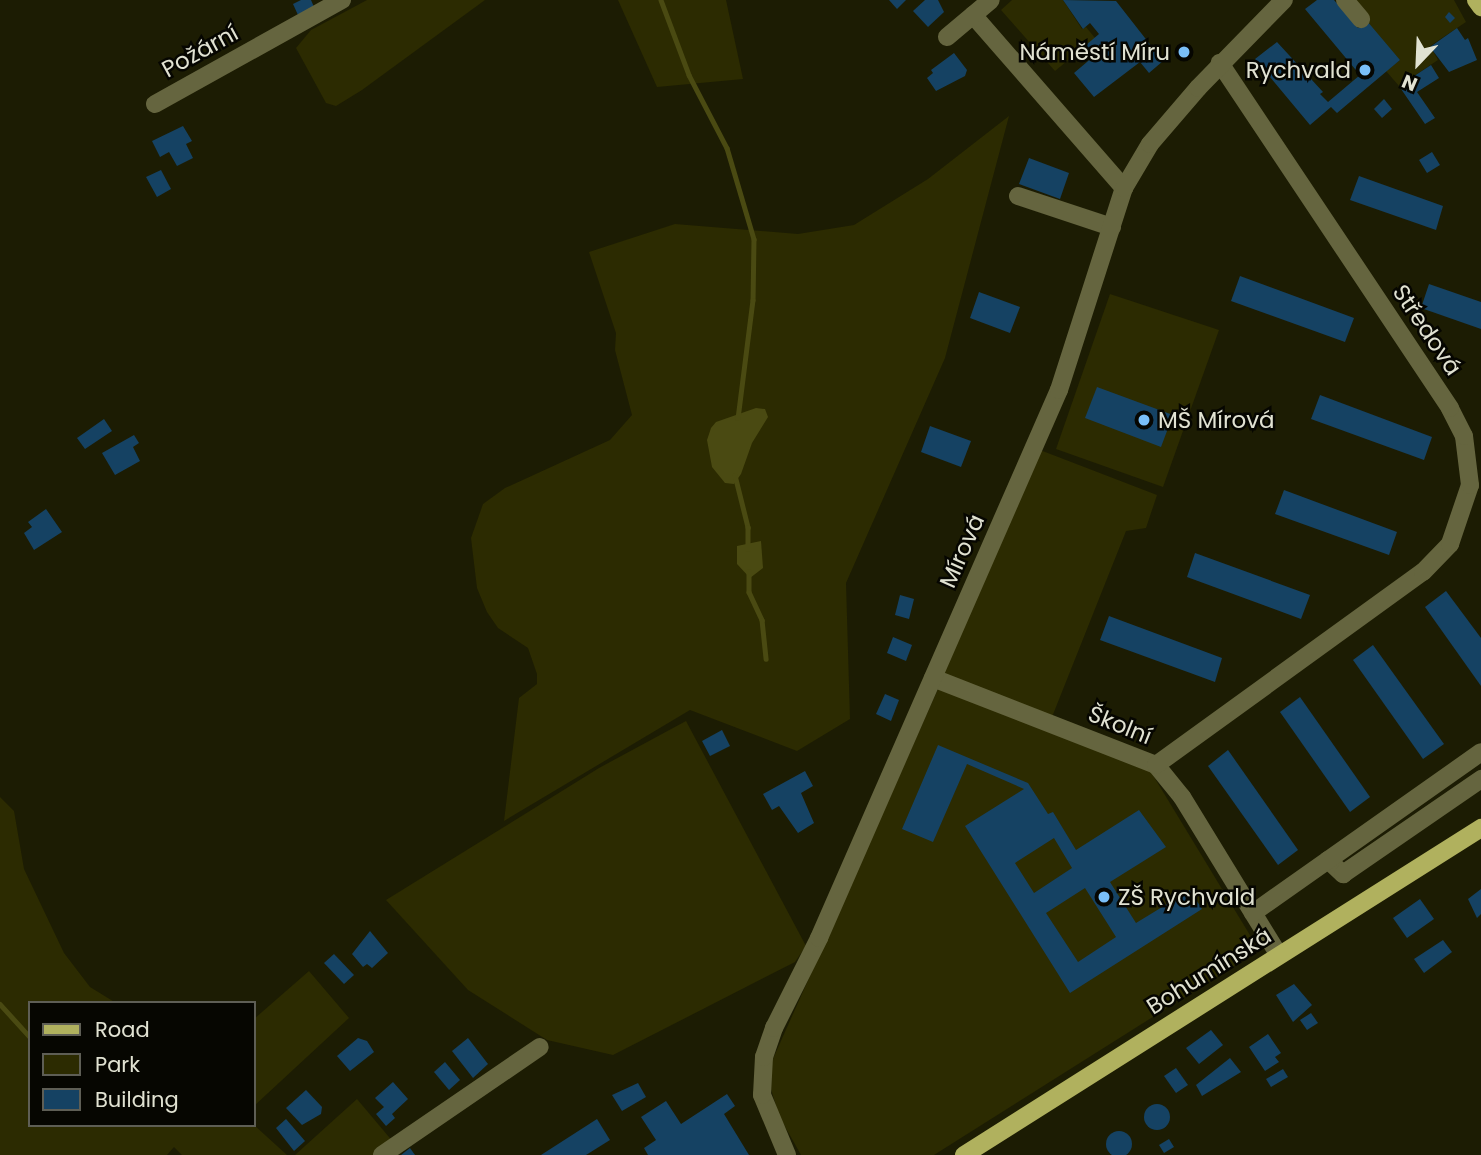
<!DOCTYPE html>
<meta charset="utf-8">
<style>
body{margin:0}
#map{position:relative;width:1481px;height:1155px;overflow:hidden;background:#1c1c03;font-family:Poppins,sans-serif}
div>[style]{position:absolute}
.green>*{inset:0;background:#2c2b01}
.water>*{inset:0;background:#4a4a12}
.stream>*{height:4.5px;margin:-2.25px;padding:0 2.25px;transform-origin:2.25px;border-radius:2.25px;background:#4a4a12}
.building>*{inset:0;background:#154263}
.round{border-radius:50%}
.minor>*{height:18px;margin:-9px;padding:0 9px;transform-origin:9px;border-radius:9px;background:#65653f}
.major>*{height:18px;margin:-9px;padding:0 9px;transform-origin:9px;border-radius:9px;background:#b0b15e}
.dots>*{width:19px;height:19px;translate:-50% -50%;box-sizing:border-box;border:4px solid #060601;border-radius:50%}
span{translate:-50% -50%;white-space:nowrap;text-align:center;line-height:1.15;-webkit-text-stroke:5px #060601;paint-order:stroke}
.street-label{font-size:23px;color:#e1e2d2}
.poi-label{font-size:23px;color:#e1e2d2}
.right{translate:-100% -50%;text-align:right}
.left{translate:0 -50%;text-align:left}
.legend{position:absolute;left:28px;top:1001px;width:228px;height:126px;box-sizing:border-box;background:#060601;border:2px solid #5e5e55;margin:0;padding:9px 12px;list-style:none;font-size:21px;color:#e1e2d2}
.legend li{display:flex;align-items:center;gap:14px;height:35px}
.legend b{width:35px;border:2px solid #5e5e55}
.north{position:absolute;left:1383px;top:28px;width:70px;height:70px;-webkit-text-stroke:5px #060601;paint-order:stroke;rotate:203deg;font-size:19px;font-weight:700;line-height:28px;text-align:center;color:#e1e2d2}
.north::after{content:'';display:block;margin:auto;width:24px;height:32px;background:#e1e2d2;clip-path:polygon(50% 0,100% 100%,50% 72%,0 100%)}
</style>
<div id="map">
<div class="green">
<i style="clip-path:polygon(367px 0,485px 0,362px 90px,336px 106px,326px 103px,296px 48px,311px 30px)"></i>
<i style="clip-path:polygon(618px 0,726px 0,743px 79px,657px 87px)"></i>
<i style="clip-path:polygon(1012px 0,1063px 0,1082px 29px,1086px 27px,1095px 38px,1055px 71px,1001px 10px)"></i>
<i style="clip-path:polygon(1345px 0,1454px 0,1466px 22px,1430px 46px,1438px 60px,1399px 86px,1386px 71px,1400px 60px)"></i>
<i style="clip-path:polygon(1009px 116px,945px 358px,846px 583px,850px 719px,797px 751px,690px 710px,504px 821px,519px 698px,537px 684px,537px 674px,528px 648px,498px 628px,487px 612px,477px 588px,471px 538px,483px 504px,505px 488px,610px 440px,632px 415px,615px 350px,616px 333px,589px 252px,675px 224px,798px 234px,854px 225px,928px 179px)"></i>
<i style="clip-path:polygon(1110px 294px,1219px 330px,1163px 487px,1056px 449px)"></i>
<i style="clip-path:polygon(1040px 450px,1157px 495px,1146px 528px,1126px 531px,1052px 717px,943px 676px)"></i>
<i style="clip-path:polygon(938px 689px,1127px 759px,1151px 772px,1259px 950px,934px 1155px,801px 1155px,779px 1116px,771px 1089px,772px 1061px)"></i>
<i style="clip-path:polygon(686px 721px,806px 946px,795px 962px,613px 1055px,547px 1040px,468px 990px,386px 900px,599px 768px)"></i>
<i style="clip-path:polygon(0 797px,14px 811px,24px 869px,64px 953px,90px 987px,116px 1003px,30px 1003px,30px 1125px,254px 1125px,287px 1155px,182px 1155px,174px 1147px,167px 1155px,0 1155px)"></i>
<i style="clip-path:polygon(309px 971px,349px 1018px,254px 1106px,254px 1019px)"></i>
<i style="clip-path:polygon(357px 1099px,394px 1143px,378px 1155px,295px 1155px)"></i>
</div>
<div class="water">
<i style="clip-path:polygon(756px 408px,765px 409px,768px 417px,752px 443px,741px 474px,734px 484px,725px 483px,712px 467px,707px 440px,711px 428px,716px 422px)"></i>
<i style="clip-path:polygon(761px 541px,763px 568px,750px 578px,737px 564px,737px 546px)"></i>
</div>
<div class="stream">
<i style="left:661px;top:0;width:80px;rotate:69.5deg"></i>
<i style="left:689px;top:75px;width:82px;rotate:62.5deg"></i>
<i style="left:727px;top:148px;width:95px;rotate:73.5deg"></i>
<i style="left:754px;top:239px;width:61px;rotate:90.9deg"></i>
<i style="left:753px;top:300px;width:119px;rotate:97.2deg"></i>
<i style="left:735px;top:475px;width:54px;rotate:76deg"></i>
<i style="left:748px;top:527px;width:22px;rotate:90deg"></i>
<i style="left:749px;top:571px;width:21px;rotate:90deg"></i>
<i style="left:749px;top:592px;width:31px;rotate:65deg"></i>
<i style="left:762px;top:620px;width:39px;rotate:84deg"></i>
<i style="left:0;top:1004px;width:45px;rotate:47.7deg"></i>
</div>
<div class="building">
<i style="clip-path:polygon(301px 0,311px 0,314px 7px,298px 15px,293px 4px)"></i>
<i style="clip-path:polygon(889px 0,906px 0,897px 9px)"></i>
<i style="clip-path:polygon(925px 0,938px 0,944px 12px,928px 27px,913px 11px)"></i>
<i style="clip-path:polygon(1063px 0,1116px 1px,1163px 61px,1149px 73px,1140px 62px,1094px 97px,1074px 73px,1094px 56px,1086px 45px,1099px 34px,1090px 23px,1083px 29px)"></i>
<i style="clip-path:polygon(1317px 0,1334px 0,1358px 28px,1367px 21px,1400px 60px,1337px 113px,1331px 107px,1310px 125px,1255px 59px,1277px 42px,1323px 92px,1320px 94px,1328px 102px,1360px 75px,1305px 9px)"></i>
<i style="clip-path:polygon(1449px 12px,1455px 18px,1450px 23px,1445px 17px)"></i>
<i style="clip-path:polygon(1457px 28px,1465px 40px,1468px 38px,1477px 60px,1449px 72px,1430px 47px)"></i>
<i style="clip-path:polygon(954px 53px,967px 70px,965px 76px,936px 91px,927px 78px,933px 73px,931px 70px)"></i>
<i style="clip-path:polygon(1431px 65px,1439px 78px,1417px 92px,1435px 118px,1425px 124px,1399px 86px)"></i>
<i style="clip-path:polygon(1384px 99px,1392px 109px,1382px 118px,1374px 109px)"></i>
<i style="clip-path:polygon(183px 126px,192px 141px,186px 144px,193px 158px,177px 166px,169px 152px,160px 157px,152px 141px)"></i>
<i style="clip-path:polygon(1432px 152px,1440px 165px,1427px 173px,1419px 160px)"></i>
<i style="clip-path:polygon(1029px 158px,1069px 173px,1060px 199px,1019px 184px)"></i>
<i style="clip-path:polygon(161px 170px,171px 189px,157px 197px,146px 177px)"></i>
<i style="clip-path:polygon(1359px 176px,1443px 206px,1436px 230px,1350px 200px)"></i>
<i style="clip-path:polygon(1240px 276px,1354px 318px,1345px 342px,1231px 301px)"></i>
<i style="clip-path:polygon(1429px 284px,1481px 302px,1481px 329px,1421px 308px)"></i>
<i style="clip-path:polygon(979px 292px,1020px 307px,1010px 333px,970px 318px)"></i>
<i style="clip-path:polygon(1097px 387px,1173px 415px,1161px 447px,1085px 418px)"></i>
<i style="clip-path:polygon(1320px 395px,1432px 437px,1424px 460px,1311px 419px)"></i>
<i style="clip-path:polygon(104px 419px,112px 431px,85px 449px,77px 438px)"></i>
<i style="clip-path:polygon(930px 426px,971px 441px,961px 467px,921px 452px)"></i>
<i style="clip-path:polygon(134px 435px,139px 443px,133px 447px,140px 461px,115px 475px,102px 453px)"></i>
<i style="clip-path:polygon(1284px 490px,1397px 532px,1389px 555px,1275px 514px)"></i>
<i style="clip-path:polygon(46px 509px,62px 532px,34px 550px,24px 533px,32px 527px,28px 522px)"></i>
<i style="clip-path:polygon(1195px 553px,1310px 595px,1301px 619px,1187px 577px)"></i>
<i style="clip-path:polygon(1446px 591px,1481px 638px,1481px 686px,1425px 607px)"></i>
<i style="clip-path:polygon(900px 595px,914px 599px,909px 619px,895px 615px)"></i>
<i style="clip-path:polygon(1109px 616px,1222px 658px,1215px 682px,1100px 640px)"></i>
<i style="clip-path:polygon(893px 637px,912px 645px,906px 661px,887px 653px)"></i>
<i style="clip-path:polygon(1373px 645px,1444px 744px,1423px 759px,1353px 660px)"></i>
<i style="clip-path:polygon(885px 694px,899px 700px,891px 721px,876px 714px)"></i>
<i style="clip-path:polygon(1300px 697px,1370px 797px,1350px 812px,1280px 712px)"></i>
<i style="clip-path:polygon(722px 730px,730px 746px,710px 756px,702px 741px)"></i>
<i style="clip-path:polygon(evenodd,938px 745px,1028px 783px,1048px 814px,1053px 812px,1076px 850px,1139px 810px,1166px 847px,1110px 882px,1136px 923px,1190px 890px,1202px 909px,1070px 993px,965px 826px,1024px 789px,967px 764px,933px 842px,902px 829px,938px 745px,1054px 838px,1072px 868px,1034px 893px,1015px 863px,1054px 838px,938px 745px,1085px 888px,1116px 937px,1078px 962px,1046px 913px,1085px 888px)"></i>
<i style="clip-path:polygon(1228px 750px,1298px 850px,1278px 865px,1208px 766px)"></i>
<i style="clip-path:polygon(805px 771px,813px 786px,801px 793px,814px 823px,798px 833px,779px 806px,772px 810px,763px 794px)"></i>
<i style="clip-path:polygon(1481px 889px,1481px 914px,1477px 918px,1468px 899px)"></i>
<i style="clip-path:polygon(1420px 899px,1434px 919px,1407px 938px,1393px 918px)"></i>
<i style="clip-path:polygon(370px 931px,388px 953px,372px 968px,367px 964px,363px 967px,352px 954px)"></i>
<i style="clip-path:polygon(1443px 940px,1452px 952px,1424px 973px,1414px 959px)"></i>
<i style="clip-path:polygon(334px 954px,354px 975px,344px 984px,324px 963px)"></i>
<i style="clip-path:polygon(1294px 984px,1312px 1005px,1293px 1022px,1276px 995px)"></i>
<i style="clip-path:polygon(1311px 1013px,1318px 1023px,1307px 1030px,1300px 1020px)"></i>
<i style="clip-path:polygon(1211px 1030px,1223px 1045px,1199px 1064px,1186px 1048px)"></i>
<i style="clip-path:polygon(1268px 1034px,1281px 1053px,1275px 1057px,1279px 1062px,1265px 1071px,1249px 1047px)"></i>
<i style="clip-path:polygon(358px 1038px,367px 1041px,374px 1052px,350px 1071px,337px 1056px)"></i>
<i style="clip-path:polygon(468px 1038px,488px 1064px,473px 1078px,452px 1051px)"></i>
<i style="clip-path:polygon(1230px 1058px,1241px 1072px,1202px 1096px,1196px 1085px)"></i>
<i style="clip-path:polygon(445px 1062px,460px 1080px,449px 1090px,434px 1072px)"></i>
<i style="clip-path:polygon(1176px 1068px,1188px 1085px,1176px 1093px,1164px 1076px)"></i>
<i style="clip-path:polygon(1283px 1069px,1288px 1077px,1271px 1087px,1266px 1079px)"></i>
<i style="clip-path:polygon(393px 1082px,408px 1099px,392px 1114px,395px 1118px,386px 1126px,376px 1114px,384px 1107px,375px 1098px)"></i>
<i style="clip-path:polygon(638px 1083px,646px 1097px,622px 1111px,612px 1095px)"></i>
<i style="clip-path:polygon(306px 1090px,322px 1107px,321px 1114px,302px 1125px,286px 1108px)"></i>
<i style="clip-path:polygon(727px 1094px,735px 1106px,724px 1114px,749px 1155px,648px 1155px,644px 1148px,656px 1140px,641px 1117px,666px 1101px,681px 1124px)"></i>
<i class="round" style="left:1144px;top:1104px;width:26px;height:26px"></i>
<i style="clip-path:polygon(286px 1119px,305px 1141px,294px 1151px,276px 1128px)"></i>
<i style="clip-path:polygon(597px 1119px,610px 1140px,586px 1155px,541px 1155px)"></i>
<i class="round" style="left:1106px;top:1131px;width:26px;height:26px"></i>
<i style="clip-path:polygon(1169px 1139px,1174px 1147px,1164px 1153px,1159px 1145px)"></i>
<i style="clip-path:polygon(410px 1148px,415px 1155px,401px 1155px)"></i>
</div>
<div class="minor">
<i style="left:1345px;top:0;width:25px;rotate:50deg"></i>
<i style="left:973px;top:15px;width:230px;rotate:48.9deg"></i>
<i style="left:947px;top:37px;width:57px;rotate:-40.1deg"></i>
<i style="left:155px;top:104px;width:214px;rotate:-29.1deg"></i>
<i style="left:1018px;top:196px;width:99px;rotate:18.3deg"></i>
<i style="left:933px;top:678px;width:239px;rotate:21.3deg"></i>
<i style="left:1156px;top:765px;width:41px;rotate:50.9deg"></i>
<i style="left:1182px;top:797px;width:185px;rotate:58.5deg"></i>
<i style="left:1156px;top:765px;width:329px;rotate:-35.9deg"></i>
<i style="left:1423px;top:572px;width:39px;rotate:-46deg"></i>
<i style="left:1450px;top:544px;width:62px;rotate:-71.3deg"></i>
<i style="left:1470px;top:485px;width:49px;rotate:-97deg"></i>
<i style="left:1464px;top:436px;width:31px;rotate:-117deg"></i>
<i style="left:1450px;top:408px;width:415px;rotate:-123.7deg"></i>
<i style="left:1328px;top:860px;width:21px;rotate:43deg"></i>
<i style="left:1343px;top:874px;width:168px;rotate:-34.5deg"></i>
<i style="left:1253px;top:913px;width:279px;rotate:-35.2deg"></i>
<i style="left:382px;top:1155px;width:191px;rotate:-34.4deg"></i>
<i style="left:787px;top:1155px;width:65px;rotate:-112.6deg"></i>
<i style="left:762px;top:1095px;width:38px;rotate:-87deg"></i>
<i style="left:764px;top:1057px;width:31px;rotate:-71deg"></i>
<i style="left:774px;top:1028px;width:101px;rotate:-63.4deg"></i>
<i style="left:819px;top:938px;width:598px;rotate:-66.35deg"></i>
<i style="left:1059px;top:390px;width:212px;rotate:-72.2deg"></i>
<i style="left:1124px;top:188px;width:51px;rotate:-59.4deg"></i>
<i style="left:1150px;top:144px;width:74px;rotate:-49.4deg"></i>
<i style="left:1198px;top:88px;width:123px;rotate:-45.7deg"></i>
</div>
<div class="major">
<i style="left:1476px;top:0;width:9px;rotate:54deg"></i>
<i style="left:964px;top:1155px;width:612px;rotate:-32.31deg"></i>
</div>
<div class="dots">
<i style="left:1184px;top:52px;background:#7abff8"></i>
<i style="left:1365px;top:70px;background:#7abff8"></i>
<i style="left:1144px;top:420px;background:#7abff8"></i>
<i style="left:1104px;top:897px;background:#7abff8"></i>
</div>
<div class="street-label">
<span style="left:200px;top:51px;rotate:-29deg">Požární</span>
<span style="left:1427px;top:330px;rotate:56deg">Středová</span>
<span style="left:962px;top:551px;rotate:-66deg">Mírová</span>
<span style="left:1120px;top:725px;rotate:22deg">Školní</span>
<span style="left:1209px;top:971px;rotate:-32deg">Bohumínská</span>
</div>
<div class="poi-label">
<span class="right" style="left:1170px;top:52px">Náměstí Míru</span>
<span class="right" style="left:1351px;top:70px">Rychvald</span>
<span class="left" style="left:1158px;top:420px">MŠ Mírová</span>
<span class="left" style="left:1118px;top:897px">ZŠ Rychvald</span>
</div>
<ul class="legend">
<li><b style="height:9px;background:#b0b15e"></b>Road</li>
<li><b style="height:19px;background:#2c2b01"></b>Park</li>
<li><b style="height:19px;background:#154263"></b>Building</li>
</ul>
<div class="north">N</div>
</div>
